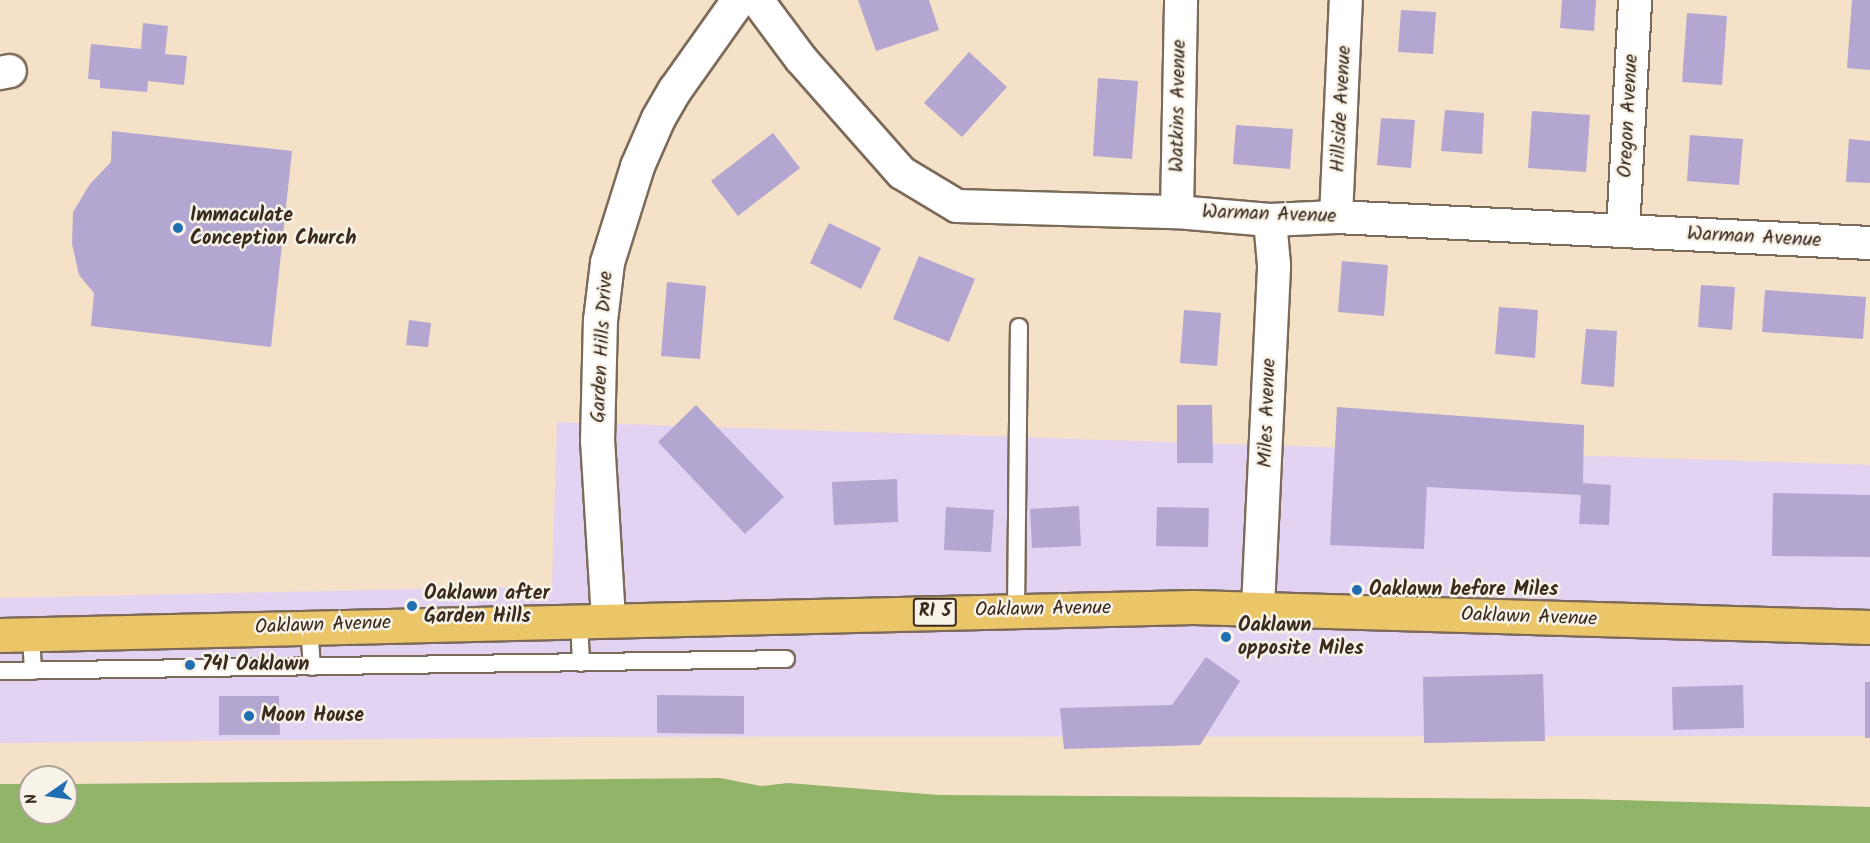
<!DOCTYPE html>
<style>
body{margin:0}
#map{position:relative;width:1870px;height:843px;overflow:hidden;background:#f5e1c8;font-family:Kalam,sans-serif}
div>[style]{position:absolute}
.built>*{inset:0;background:#e3d3f2}
.forest>*{inset:0;background:#90b468}
.building>*{inset:0;background:#b3a6d0}
.roads{filter:drop-shadow(2px 0 #7c6a5a) drop-shadow(-2px 0 #7c6a5a) drop-shadow(0 2px #7c6a5a) drop-shadow(0 -2px #7c6a5a)}
.service>*{height:16px;margin:-8px;padding:0 8px;transform-origin:8px;border-radius:8px;background:#fff}
.minor>*{height:32px;margin:-16px;padding:0 16px;transform-origin:16px;border-radius:16px;background:#fff}
.tertiary>*{height:33px;margin:-16.5px;padding:0 16.5px;transform-origin:16.5px;border-radius:16.5px;background:#fff}
.primary>*{height:33px;margin:-16.5px;padding:0 16.5px;transform-origin:16.5px;border-radius:16.5px;background:#ebc669}
.dots>*{width:16px;height:16px;translate:-50% -50%;box-sizing:border-box;border:3px solid #f7f3e8;border-radius:50%}
span{translate:-50% -50%;white-space:nowrap;text-align:center;line-height:1.15;-webkit-text-stroke:5px #f7f3e8;paint-order:stroke}
.shield-label span{padding:2px 4px;background:#f7f3e8;border:2px solid;border-radius:4px;-webkit-text-stroke-width:0}
.shield-label{font-size:18px;color:#3b2a1e;font-weight:700}
.street-label{font-size:20px;color:#3b2a1e}
.poi-label{font-size:20px;color:#3b2a1e;font-weight:700}
.left{translate:0 -50%;text-align:left}
.north{position:absolute;left:18px;top:765px;width:60px;height:60px;box-sizing:border-box;background:#f7f3e8;border:2px solid #aca397;border-radius:50%;rotate:257deg;font-size:16px;font-weight:700;line-height:24px;text-align:center;color:#3b2a1e}
.north::after{content:'';display:block;margin:auto;width:21px;height:27px;background:#1f6fb2;clip-path:polygon(50% 0,100% 100%,50% 72%,0 100%)}
</style>
<div id="map">
<div class="built">
<i style="clip-path:polygon(557px 422px,1870px 465px,1870px 736px,585px 737px,0 743px,0 598px,552px 586px)"></i>
</div>
<div class="forest">
<i style="clip-path:polygon(720px 778px,761px 786px,788px 783px,939px 795px,1582px 799px,1870px 807px,1870px 843px,0 843px,0 784px,30px 784px,30px 813px,66px 813px,66px 784px)"></i>
</div>
<div class="building">
<i style="clip-path:polygon(858px 0,929px 0,939px 30px,876px 51px)"></i>
<i style="clip-path:polygon(1562px 0,1596px 0,1594px 31px,1560px 28px)"></i>
<i style="clip-path:polygon(1852px 0,1870px 0,1870px 70px,1847px 68px)"></i>
<i style="clip-path:polygon(1401px 10px,1436px 12px,1433px 54px,1398px 52px)"></i>
<i style="clip-path:polygon(1687px 13px,1727px 16px,1722px 85px,1682px 82px)"></i>
<i style="clip-path:polygon(143px 23px,168px 26px,165px 54px,187px 56px,184px 85px,148px 81px,147px 92px,100px 88px,100px 80px,88px 79px,91px 44px,141px 49px)"></i>
<i style="clip-path:polygon(969px 52px,1007px 87px,962px 137px,924px 103px)"></i>
<i style="clip-path:polygon(1098px 78px,1138px 81px,1132px 159px,1093px 156px)"></i>
<i style="clip-path:polygon(1445px 110px,1484px 113px,1482px 154px,1441px 151px)"></i>
<i style="clip-path:polygon(1532px 111px,1590px 115px,1586px 172px,1528px 168px)"></i>
<i style="clip-path:polygon(1381px 118px,1415px 120px,1411px 168px,1377px 165px)"></i>
<i style="clip-path:polygon(1236px 125px,1293px 129px,1290px 169px,1233px 164px)"></i>
<i style="clip-path:polygon(112px 131px,292px 151px,271px 347px,91px 326px,94px 293px,79px 275px,72px 244px,73px 212px,90px 184px,111px 162px)"></i>
<i style="clip-path:polygon(773px 133px,800px 168px,738px 216px,711px 181px)"></i>
<i style="clip-path:polygon(1690px 135px,1743px 139px,1739px 185px,1687px 181px)"></i>
<i style="clip-path:polygon(1849px 139px,1870px 141px,1870px 183px,1846px 182px)"></i>
<i style="clip-path:polygon(829px 223px,881px 248px,861px 289px,810px 263px)"></i>
<i style="clip-path:polygon(919px 256px,975px 279px,949px 342px,893px 319px)"></i>
<i style="clip-path:polygon(1342px 261px,1388px 265px,1384px 316px,1338px 312px)"></i>
<i style="clip-path:polygon(667px 282px,706px 286px,700px 359px,661px 356px)"></i>
<i style="clip-path:polygon(1701px 285px,1735px 287px,1732px 330px,1698px 327px)"></i>
<i style="clip-path:polygon(1765px 290px,1866px 297px,1863px 339px,1762px 332px)"></i>
<i style="clip-path:polygon(1499px 307px,1538px 310px,1535px 358px,1495px 354px)"></i>
<i style="clip-path:polygon(1184px 310px,1221px 313px,1217px 366px,1180px 363px)"></i>
<i style="clip-path:polygon(409px 320px,431px 323px,428px 347px,406px 345px)"></i>
<i style="clip-path:polygon(1586px 329px,1617px 331px,1614px 387px,1581px 384px)"></i>
<i style="clip-path:polygon(696px 405px,784px 497px,745px 534px,658px 442px)"></i>
<i style="clip-path:polygon(1177px 405px,1212px 405px,1213px 463px,1177px 463px)"></i>
<i style="clip-path:polygon(1337px 407px,1584px 425px,1583px 483px,1611px 485px,1609px 525px,1579px 524px,1581px 495px,1427px 487px,1424px 549px,1330px 545px)"></i>
<i style="clip-path:polygon(897px 479px,898px 522px,834px 525px,832px 482px)"></i>
<i style="clip-path:polygon(1773px 493px,1870px 495px,1870px 557px,1772px 556px)"></i>
<i style="clip-path:polygon(1079px 506px,1081px 546px,1032px 548px,1030px 509px)"></i>
<i style="clip-path:polygon(946px 507px,994px 510px,991px 552px,944px 550px)"></i>
<i style="clip-path:polygon(1157px 507px,1209px 508px,1208px 547px,1156px 546px)"></i>
<i style="clip-path:polygon(1206px 657px,1240px 681px,1200px 745px,1064px 749px,1060px 708px,1172px 705px)"></i>
<i style="clip-path:polygon(1543px 674px,1545px 741px,1424px 743px,1423px 677px)"></i>
<i style="clip-path:polygon(1865px 682px,1870px 682px,1870px 738px,1865px 738px)"></i>
<i style="clip-path:polygon(1743px 685px,1744px 728px,1673px 730px,1672px 687px)"></i>
<i style="clip-path:polygon(657px 695px,744px 696px,744px 734px,657px 733px)"></i>
<i style="clip-path:polygon(219px 696px,279px 696px,280px 735px,219px 735px)"></i>
</div>
<div class="roads">
<div class="service">
<i style="left:1016px;top:611px;width:284px;rotate:-89.4deg"></i>
<i style="left:579px;top:619px;width:44px;rotate:87.4deg"></i>
<i style="left:309px;top:627px;width:40px;rotate:85.7deg"></i>
<i style="left:31px;top:634px;width:37px;rotate:87deg"></i>
<i style="left:0;top:671px;width:786px;rotate:-0.87deg"></i>
</div>
<div class="minor">
<i style="left:757px;top:0;width:74px;rotate:53.3deg"></i>
<i style="left:801px;top:59px;width:152px;rotate:48.5deg"></i>
<i style="left:902px;top:173px;width:64px;rotate:31deg"></i>
<i style="left:957px;top:206px;width:220px;rotate:1.6deg"></i>
<i style="left:1177px;top:212px;width:93px;rotate:4.9deg"></i>
<i style="left:1270px;top:220px;width:66px;rotate:-2.6deg"></i>
<i style="left:1336px;top:217px;width:535px;rotate:2.79deg"></i>
<i style="left:0;top:73px;width:10px;rotate:-11deg"></i>
<i style="left:1177px;top:212px;width:212px;rotate:-88.9deg"></i>
<i style="left:1336px;top:217px;width:217px;rotate:-87.4deg"></i>
<i style="left:1623px;top:231px;width:231px;rotate:-87deg"></i>
<i style="left:1258px;top:607px;width:342px;rotate:-87.3deg"></i>
<i style="left:1274px;top:265px;width:45px;rotate:-95.1deg"></i>
</div>
<div class="tertiary">
<i style="left:608px;top:619px;width:178px;rotate:-93.5deg"></i>
<i style="left:597px;top:441px;width:121px;rotate:-88.6deg"></i>
<i style="left:600px;top:320px;width:58px;rotate:-83.1deg"></i>
<i style="left:607px;top:262px;width:101px;rotate:-72.6deg"></i>
<i style="left:637px;top:166px;width:52px;rotate:-66.4deg"></i>
<i style="left:658px;top:118px;width:34px;rotate:-60deg"></i>
<i style="left:675px;top:89px;width:109px;rotate:-54.7deg"></i>
</div>
<div class="primary">
<i style="left:0;top:635px;width:1193px;rotate:-1.34deg"></i>
<i style="left:1193px;top:607px;width:677px;rotate:1.69deg"></i>
</div>
</div>
<div class="dots">
<i style="left:178px;top:228px;background:#1f6fb2"></i>
<i style="left:1357px;top:590px;background:#1f6fb2"></i>
<i style="left:412px;top:606px;background:#1f6fb2"></i>
<i style="left:1226px;top:637px;background:#1f6fb2"></i>
<i style="left:190px;top:665px;background:#1f6fb2"></i>
<i style="left:249px;top:716px;background:#1f6fb2"></i>
</div>
<div class="shield-label">
<span style="left:935px;top:612px">RI 5</span>
</div>
<div class="street-label">
<span style="left:1179px;top:106px;rotate:-89deg">Watkins Avenue</span>
<span style="left:1342px;top:109px;rotate:-87deg">Hillside Avenue</span>
<span style="left:1629px;top:116px;rotate:-87deg">Oregon Avenue</span>
<span style="left:1269px;top:215px;rotate:2deg">Warman Avenue</span>
<span style="left:1754px;top:238px;rotate:3deg">Warman Avenue</span>
<span style="left:603px;top:347px;rotate:-87deg">Garden Hills Drive</span>
<span style="left:1268px;top:413px;rotate:-88deg">Miles Avenue</span>
<span style="left:1043px;top:610px;rotate:-1deg">Oaklawn Avenue</span>
<span style="left:1529px;top:618px;rotate:2deg">Oaklawn Avenue</span>
<span style="left:323px;top:626px;rotate:-2deg">Oaklawn Avenue</span>
</div>
<div class="poi-label">
<span class="left" style="left:190px;top:228px">Immaculate<br>Conception Church</span>
<span class="left" style="left:1369px;top:590px">Oaklawn before Miles</span>
<span class="left" style="left:424px;top:606px">Oaklawn after<br>Garden Hills</span>
<span class="left" style="left:1238px;top:638px">Oaklawn<br>opposite Miles</span>
<span class="left" style="left:202px;top:665px">741 Oaklawn</span>
<span class="left" style="left:261px;top:716px">Moon House</span>
</div>
<div class="north">N</div>
</div>
